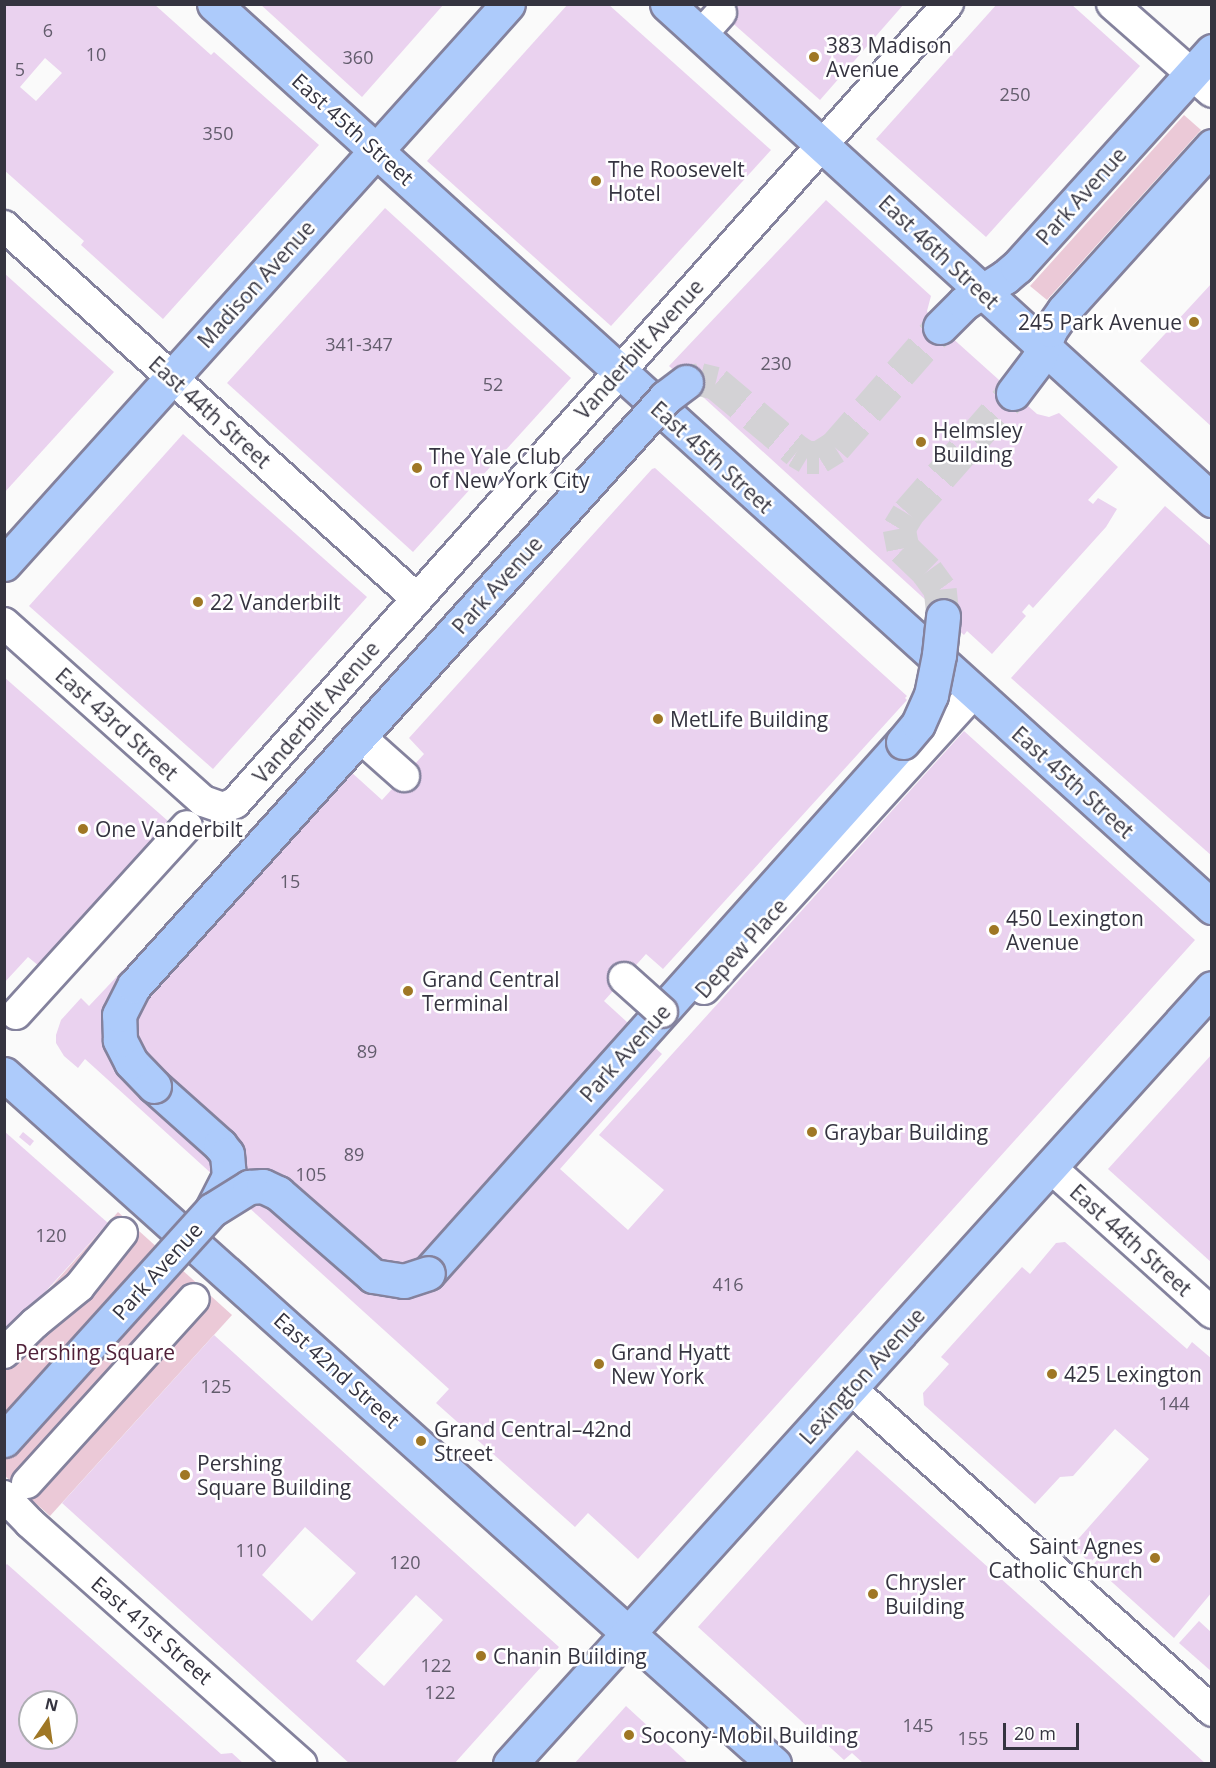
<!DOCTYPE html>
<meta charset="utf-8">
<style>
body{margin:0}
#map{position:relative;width:1216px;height:1768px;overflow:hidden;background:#fafafa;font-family:"Open Sans",sans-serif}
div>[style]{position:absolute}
.green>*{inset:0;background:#ebc9d7}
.building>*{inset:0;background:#ead2ef}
.major-tunnel>*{height:33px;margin-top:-16.5px;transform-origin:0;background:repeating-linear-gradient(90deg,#d3d2d5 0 33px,transparent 0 49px)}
.roads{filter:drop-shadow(2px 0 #84829d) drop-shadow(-2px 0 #84829d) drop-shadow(0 2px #84829d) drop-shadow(0 -2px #84829d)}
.minor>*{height:30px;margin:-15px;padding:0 15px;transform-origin:15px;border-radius:15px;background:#fff}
.major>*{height:33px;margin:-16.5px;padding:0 16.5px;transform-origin:16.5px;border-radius:16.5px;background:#adcbfb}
.bridges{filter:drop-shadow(2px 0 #84829d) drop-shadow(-2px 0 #84829d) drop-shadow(0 2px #84829d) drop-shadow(0 -2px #84829d)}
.minor-bridge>*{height:30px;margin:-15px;padding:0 15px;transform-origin:15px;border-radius:15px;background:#fff}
.major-bridge>*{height:33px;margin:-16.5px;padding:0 16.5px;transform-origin:16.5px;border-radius:16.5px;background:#adcbfb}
.dots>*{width:16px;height:16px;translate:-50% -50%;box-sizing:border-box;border:3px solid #fff;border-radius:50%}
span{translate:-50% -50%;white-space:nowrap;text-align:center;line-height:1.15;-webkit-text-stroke:5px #fff;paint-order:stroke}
.number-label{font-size:18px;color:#625c6c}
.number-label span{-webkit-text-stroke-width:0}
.poi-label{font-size:21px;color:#353440}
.left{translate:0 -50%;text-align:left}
.right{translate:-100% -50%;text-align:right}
.street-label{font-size:21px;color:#353440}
.park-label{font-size:21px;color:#502139}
.frame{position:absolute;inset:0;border:6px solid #353440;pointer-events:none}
.north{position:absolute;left:18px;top:1690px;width:60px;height:60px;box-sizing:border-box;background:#fff;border:2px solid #aeaeb3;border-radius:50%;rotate:13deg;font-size:16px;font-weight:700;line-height:24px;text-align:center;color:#353440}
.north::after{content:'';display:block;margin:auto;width:21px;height:27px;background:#9f7725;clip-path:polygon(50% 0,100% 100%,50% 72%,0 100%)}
.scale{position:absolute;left:1003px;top:1723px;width:76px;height:27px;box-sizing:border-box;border:3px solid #353440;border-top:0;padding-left:8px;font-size:18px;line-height:21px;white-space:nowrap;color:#353440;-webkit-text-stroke:4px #fff;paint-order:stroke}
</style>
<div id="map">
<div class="green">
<i style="clip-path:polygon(1184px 115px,1201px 130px,1047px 300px,1030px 286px)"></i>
<i style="clip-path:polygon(118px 1212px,232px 1315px,50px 1516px,5px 1476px,5px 1338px)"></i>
</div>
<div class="building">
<i style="clip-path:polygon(evenodd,4px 4px,154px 4px,211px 55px,214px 52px,319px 145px,163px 319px,81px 245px,84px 241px,4px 170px,4px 4px,45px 58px,62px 73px,36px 101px,20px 87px,45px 58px)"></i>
<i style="clip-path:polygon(260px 4px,444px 4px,362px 97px)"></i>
<i style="clip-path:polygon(568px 4px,608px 4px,771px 150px,611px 326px,427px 161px)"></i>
<i style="clip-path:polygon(711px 4px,904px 4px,820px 100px)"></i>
<i style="clip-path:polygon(997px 4px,1071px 4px,1140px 66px,986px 237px,876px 139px)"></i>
<i style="clip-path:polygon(826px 200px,931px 296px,927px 311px,930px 318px,1037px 414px,1049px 417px,1059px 413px,1118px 467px,1088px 500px,1093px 504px,1098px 498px,1117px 509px,1106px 527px,1033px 608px,1029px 604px,1022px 612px,1026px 616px,992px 654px,967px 631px,964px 635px,669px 366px)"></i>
<i style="clip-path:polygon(385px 208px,571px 378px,413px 552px,227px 383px)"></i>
<i style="clip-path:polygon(4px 273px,114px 372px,4px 493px)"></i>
<i style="clip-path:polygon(1212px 283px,1212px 427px,1140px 361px)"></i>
<i style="clip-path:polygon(183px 434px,367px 597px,213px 769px,29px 606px)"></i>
<i style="clip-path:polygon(655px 468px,907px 696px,905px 698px,907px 700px,663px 969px,646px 954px,604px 1001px,662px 1054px,560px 1169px,628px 1230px,664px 1190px,599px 1135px,964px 731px,1195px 940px,638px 1559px,588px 1513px,575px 1527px,436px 1403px,449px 1389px,85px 1059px,78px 1068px,64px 1056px,56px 1043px,56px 1035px,61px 1020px,81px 998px,89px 1006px,329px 752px,382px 800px,424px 754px,409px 738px,652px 469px)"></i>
<i style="clip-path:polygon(1165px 506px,1212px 547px,1212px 856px,1011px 678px)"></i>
<i style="clip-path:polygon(4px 677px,168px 821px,39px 966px,28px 957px,4px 983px)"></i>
<i style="clip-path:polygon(1212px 1054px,1212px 1263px,1108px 1169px)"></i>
<i style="clip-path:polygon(4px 1131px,108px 1223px,4px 1337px)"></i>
<i style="clip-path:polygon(23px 1132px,34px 1141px,30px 1146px,19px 1137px)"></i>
<i style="clip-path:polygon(1065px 1242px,1187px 1349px,1192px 1342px,1212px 1359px,1212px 1592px,1174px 1638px,1093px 1565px,1107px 1548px,1105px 1546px,1090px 1563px,1072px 1546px,1149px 1459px,1115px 1429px,1073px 1476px,1060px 1477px,1035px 1504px,924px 1405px,923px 1393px,949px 1364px,941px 1357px,1022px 1267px,1030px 1274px,1056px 1243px)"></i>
<i style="clip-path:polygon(evenodd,214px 1335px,559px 1647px,454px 1764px,350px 1764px,62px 1503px,214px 1335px,305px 1527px,356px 1573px,312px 1621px,262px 1575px,305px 1527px,214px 1335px,416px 1595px,443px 1620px,384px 1686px,356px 1661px,416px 1595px)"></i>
<i style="clip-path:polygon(857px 1450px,1133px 1697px,1206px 1764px,864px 1764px,852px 1753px,844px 1760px,698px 1627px)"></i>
<i style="clip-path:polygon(evenodd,7px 1564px,221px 1754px,232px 1753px,244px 1764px,4px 1764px,4px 1567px,7px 1564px,30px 1702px,66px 1702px,66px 1738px,30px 1738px,30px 1702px)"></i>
<i style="clip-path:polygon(1199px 1621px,1212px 1633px,1212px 1672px,1179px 1643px)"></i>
<i style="clip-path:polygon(626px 1706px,689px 1764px,574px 1764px)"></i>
</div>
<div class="major-tunnel">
<i style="left:686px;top:382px;width:14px;rotate:-12deg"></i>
<i style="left:700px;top:379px;width:16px;rotate:14deg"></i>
<i style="left:716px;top:383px;width:106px;rotate:40deg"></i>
<i style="left:797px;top:451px;width:12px;rotate:31deg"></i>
<i style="left:807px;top:457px;width:12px"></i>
<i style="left:819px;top:457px;width:19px;rotate:-32deg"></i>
<i style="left:835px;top:447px;width:159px;rotate:-48.8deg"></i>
<i style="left:943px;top:616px;width:27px;rotate:-96deg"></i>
<i style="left:940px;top:589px;width:22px;rotate:-126deg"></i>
<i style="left:927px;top:571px;width:33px;rotate:-136deg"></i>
<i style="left:903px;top:548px;width:20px;rotate:-101deg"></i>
<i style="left:899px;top:528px;width:17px;rotate:-59deg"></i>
<i style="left:908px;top:513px;width:159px;rotate:-48.8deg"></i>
</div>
<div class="roads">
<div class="minor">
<i style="left:1112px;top:4px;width:133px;rotate:41.3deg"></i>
<i style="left:701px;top:35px;width:30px;rotate:-48deg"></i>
<i style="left:4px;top:226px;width:555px;rotate:42.08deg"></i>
<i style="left:4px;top:623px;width:267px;rotate:41.8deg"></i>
<i style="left:203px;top:801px;width:21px;rotate:19deg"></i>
<i style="left:223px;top:808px;width:13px;rotate:-23deg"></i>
<i style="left:235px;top:803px;width:1071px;rotate:-48.26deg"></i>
<i style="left:704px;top:989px;width:401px;rotate:-47.7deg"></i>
<i style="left:16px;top:1014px;width:254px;rotate:-47.7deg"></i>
<i style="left:1050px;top:1167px;width:218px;rotate:42deg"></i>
<i style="left:4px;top:1353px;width:43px;rotate:-44.1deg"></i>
<i style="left:35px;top:1323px;width:57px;rotate:-39.3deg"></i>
<i style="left:79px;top:1287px;width:69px;rotate:-51.5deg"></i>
<i style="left:851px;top:1389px;width:484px;rotate:41.7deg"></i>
<i style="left:27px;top:1483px;width:248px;rotate:-47.8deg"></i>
<i style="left:4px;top:1496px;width:37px;rotate:46deg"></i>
<i style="left:30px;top:1523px;width:363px;rotate:41.6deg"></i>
</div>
<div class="major">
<i style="left:214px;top:4px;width:1346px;rotate:42.14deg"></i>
<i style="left:667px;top:4px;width:737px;rotate:42.31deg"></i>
<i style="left:940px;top:327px;width:34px;rotate:-45deg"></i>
<i style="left:964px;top:303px;width:49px;rotate:-32.4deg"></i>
<i style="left:1005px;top:277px;width:16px;rotate:-40deg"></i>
<i style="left:1017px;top:267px;width:291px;rotate:-47.9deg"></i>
<i style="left:1013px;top:393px;width:41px;rotate:-52.9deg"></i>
<i style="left:1038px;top:360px;width:32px;rotate:-68deg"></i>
<i style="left:1050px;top:330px;width:24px;rotate:-55deg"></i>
<i style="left:1064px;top:310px;width:221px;rotate:-47.9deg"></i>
<i style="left:4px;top:564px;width:753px;rotate:-48.01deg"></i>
<i style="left:4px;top:1074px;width:1034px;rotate:41.86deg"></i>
<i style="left:154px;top:1086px;width:89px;rotate:41.8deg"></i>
<i style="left:220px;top:1145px;width:11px;rotate:52deg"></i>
<i style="left:227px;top:1154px;width:22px;rotate:85deg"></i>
<i style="left:229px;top:1176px;width:38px;rotate:117deg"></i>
<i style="left:428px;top:1273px;width:712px;rotate:-48.19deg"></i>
<i style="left:510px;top:1764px;width:1046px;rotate:-47.87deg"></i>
</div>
</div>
<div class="bridges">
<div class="minor-bridge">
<i style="left:360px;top:737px;width:59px;rotate:41.6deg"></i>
<i style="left:624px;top:978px;width:51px;rotate:41.8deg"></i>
</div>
<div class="major-bridge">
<i style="left:903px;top:742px;width:23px;rotate:-50deg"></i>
<i style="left:918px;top:724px;width:32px;rotate:-66deg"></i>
<i style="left:931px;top:695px;width:41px;rotate:-78.7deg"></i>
<i style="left:939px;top:655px;width:39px;rotate:-84deg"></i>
<i style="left:154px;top:1086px;width:33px;rotate:-134deg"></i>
<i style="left:131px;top:1062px;width:25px;rotate:-117deg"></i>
<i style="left:120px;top:1040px;width:25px;rotate:-92deg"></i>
<i style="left:119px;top:1015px;width:33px;rotate:-63deg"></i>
<i style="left:134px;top:986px;width:794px;rotate:-47.91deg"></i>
<i style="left:666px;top:397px;width:25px;rotate:-37deg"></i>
<i style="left:4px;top:1440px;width:310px;rotate:-47.9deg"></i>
<i style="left:212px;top:1210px;width:44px;rotate:-31.9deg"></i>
<i style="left:249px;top:1187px;width:14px;rotate:-4deg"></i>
<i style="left:263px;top:1186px;width:17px;rotate:25deg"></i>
<i style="left:278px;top:1193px;width:126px;rotate:41.1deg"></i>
<i style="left:373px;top:1276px;width:31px;rotate:9deg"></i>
<i style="left:404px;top:1281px;width:25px;rotate:-18deg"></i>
</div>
</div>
<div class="dots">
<i style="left:814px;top:57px;background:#9f7725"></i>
<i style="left:596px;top:181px;background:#9f7725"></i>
<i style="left:1194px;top:322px;background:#9f7725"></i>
<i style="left:921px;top:442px;background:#9f7725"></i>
<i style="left:417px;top:468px;background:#9f7725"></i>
<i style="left:198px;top:602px;background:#9f7725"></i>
<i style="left:658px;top:719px;background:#9f7725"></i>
<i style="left:83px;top:829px;background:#9f7725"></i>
<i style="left:994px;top:930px;background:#9f7725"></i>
<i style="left:408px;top:991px;background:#9f7725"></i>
<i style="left:812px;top:1132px;background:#9f7725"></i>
<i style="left:599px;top:1364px;background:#9f7725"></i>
<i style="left:1052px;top:1374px;background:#9f7725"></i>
<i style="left:421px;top:1441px;background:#9f7725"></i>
<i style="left:185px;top:1475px;background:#9f7725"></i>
<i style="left:1155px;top:1558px;background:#9f7725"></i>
<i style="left:873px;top:1594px;background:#9f7725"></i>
<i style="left:481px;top:1656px;background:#9f7725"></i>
<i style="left:629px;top:1735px;background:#9f7725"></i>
</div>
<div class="number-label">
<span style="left:48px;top:30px">6</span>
<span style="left:96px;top:54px">10</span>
<span style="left:358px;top:57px">360</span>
<span style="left:20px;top:69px">5</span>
<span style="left:1015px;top:94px">250</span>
<span style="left:218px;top:133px">350</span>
<span style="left:359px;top:344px">341-347</span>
<span style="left:776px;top:363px">230</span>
<span style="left:493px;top:384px">52</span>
<span style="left:290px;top:881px">15</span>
<span style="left:367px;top:1051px">89</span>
<span style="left:354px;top:1154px">89</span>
<span style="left:311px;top:1174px">105</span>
<span style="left:51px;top:1235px">120</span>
<span style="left:728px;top:1284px">416</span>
<span style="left:216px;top:1386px">125</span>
<span style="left:1174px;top:1403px">144</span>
<span style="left:251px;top:1550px">110</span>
<span style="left:405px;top:1562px">120</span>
<span style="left:436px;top:1665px">122</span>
<span style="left:440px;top:1692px">122</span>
<span style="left:918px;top:1725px">145</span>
<span style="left:973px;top:1738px">155</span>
</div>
<div class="poi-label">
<span class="left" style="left:826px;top:57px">383 Madison<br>Avenue</span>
<span class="left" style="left:608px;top:181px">The Roosevelt<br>Hotel</span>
<span class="right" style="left:1182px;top:322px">245 Park Avenue</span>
<span class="left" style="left:933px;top:442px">Helmsley<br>Building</span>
<span class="left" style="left:429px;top:468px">The Yale Club<br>of New York City</span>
<span class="left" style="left:210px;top:602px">22 Vanderbilt</span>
<span class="left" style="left:670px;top:719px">MetLife Building</span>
<span class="left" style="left:95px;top:829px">One Vanderbilt</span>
<span class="left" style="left:1006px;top:930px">450 Lexington<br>Avenue</span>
<span class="left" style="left:422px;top:991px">Grand Central<br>Terminal</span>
<span class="left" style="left:824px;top:1132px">Graybar Building</span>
<span class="left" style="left:611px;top:1364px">Grand Hyatt<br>New York</span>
<span class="left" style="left:1064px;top:1374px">425 Lexington</span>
<span class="left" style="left:434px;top:1441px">Grand Central–42nd<br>Street</span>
<span class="left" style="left:197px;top:1475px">Pershing<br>Square Building</span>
<span class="right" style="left:1143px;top:1558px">Saint Agnes<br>Catholic Church</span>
<span class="left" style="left:885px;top:1594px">Chrysler<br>Building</span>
<span class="left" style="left:493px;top:1656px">Chanin Building</span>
<span class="left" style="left:641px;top:1735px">Socony-Mobil Building</span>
</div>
<div class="street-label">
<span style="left:353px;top:129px;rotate:42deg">East 45th Street</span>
<span style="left:1081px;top:196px;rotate:-48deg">Park Avenue</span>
<span style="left:939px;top:252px;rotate:43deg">East 46th Street</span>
<span style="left:256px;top:284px;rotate:-48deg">Madison Avenue</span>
<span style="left:639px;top:349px;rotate:-48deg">Vanderbilt Avenue</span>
<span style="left:210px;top:412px;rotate:42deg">East 44th Street</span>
<span style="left:712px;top:457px;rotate:42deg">East 45th Street</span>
<span style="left:497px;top:585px;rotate:-48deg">Park Avenue</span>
<span style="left:316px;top:712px;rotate:-49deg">Vanderbilt Avenue</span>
<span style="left:117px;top:724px;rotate:42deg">East 43rd Street</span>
<span style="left:1073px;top:782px;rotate:42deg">East 45th Street</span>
<span style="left:741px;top:948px;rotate:-48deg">Depew Place</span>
<span style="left:625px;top:1053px;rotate:-48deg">Park Avenue</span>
<span style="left:1131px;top:1240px;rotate:42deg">East 44th Street</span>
<span style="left:157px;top:1271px;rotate:-48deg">Park Avenue</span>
<span style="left:337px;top:1370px;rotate:42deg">East 42nd Street</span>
<span style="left:862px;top:1376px;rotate:-48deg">Lexington Avenue</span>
<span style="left:152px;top:1630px;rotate:41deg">East 41st Street</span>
</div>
<div class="park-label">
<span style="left:95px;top:1352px">Pershing Square</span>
</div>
<div class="frame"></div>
<div class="north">N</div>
<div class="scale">20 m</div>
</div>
